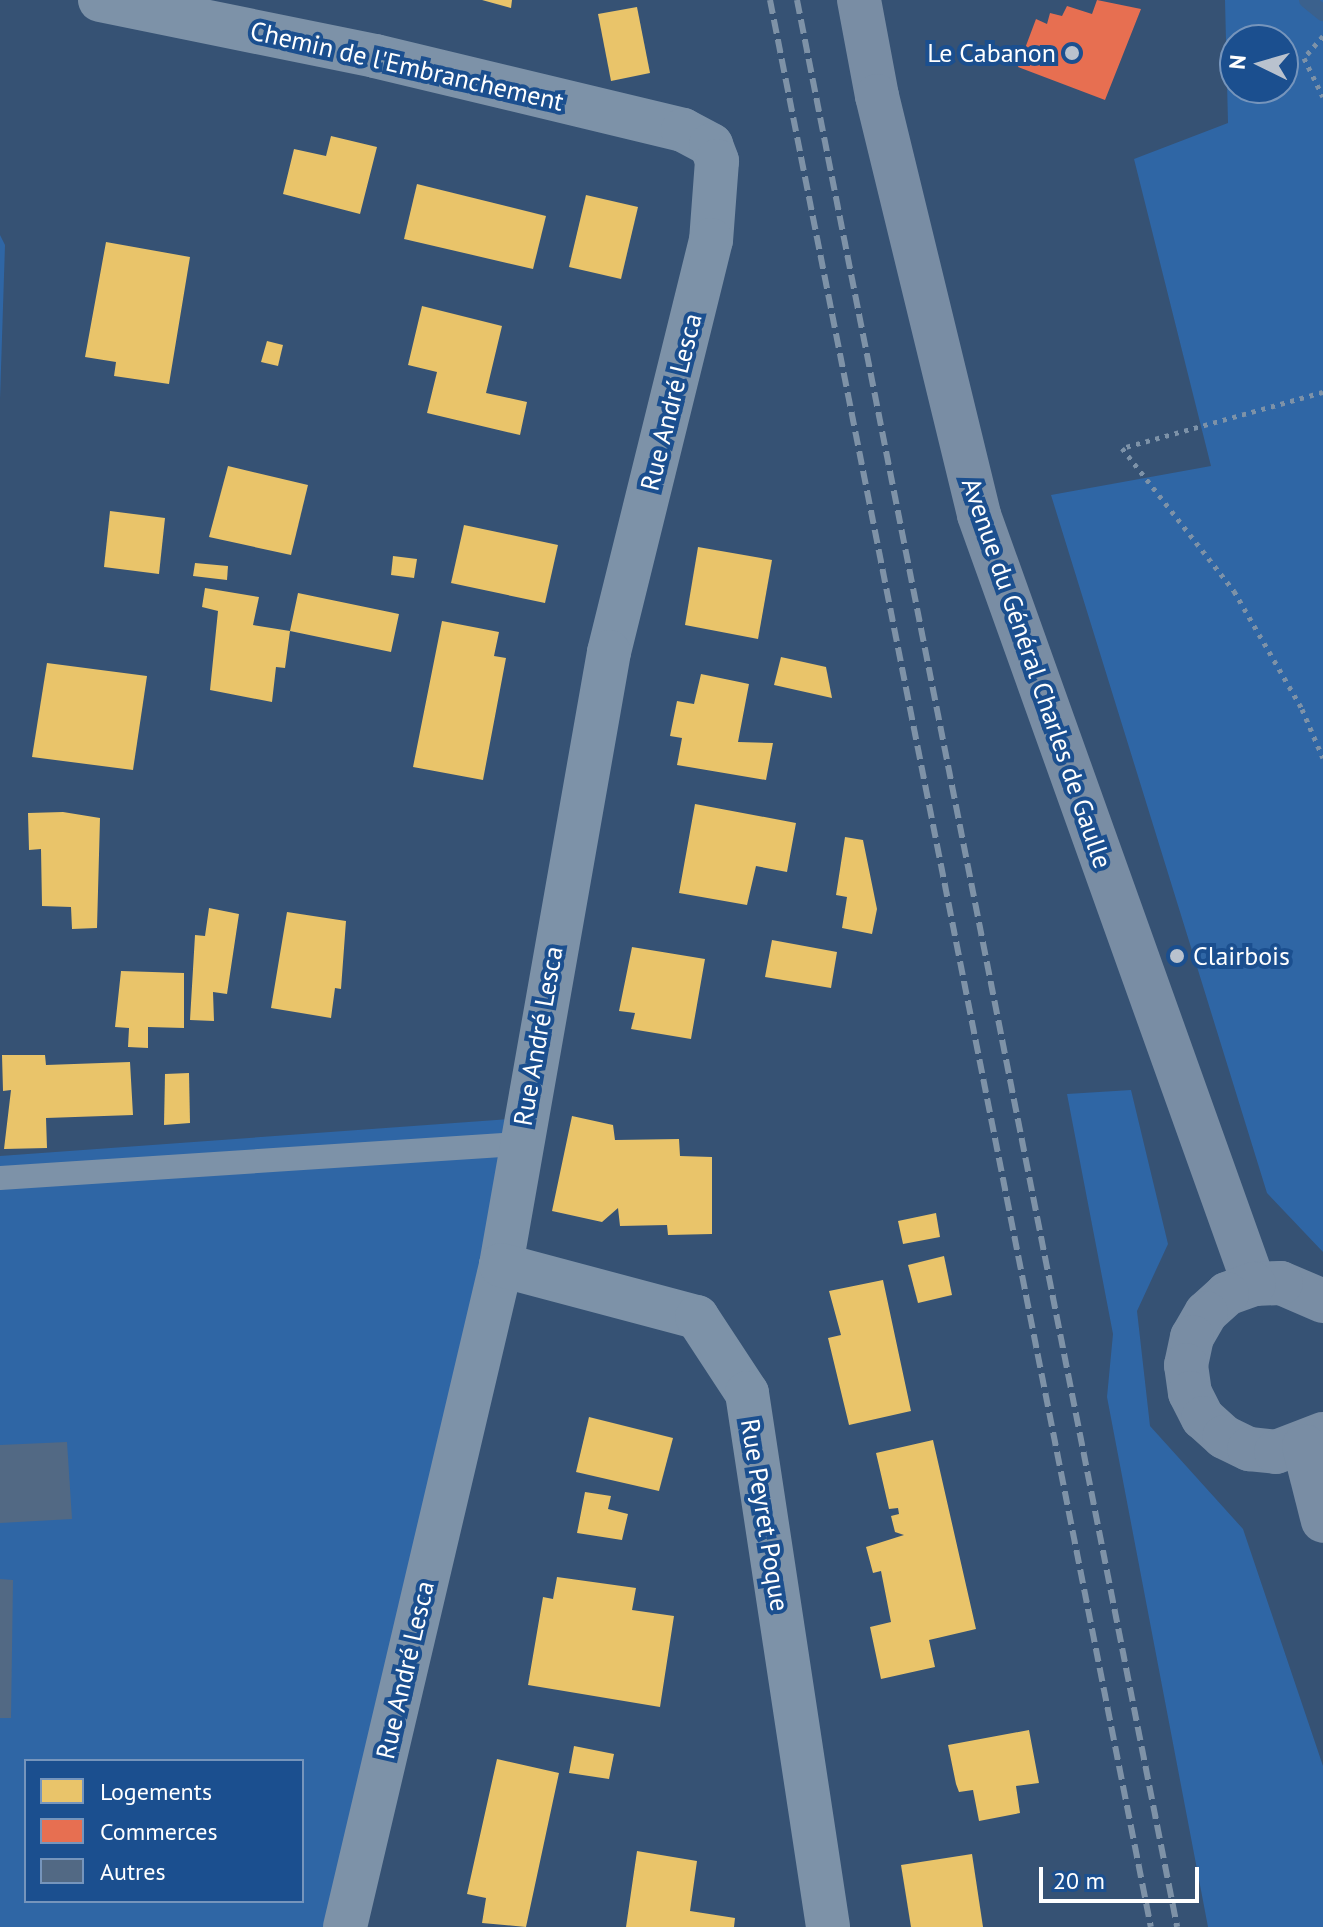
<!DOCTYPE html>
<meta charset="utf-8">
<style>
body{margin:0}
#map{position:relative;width:1323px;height:1927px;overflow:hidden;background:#365274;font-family:"PT Sans",sans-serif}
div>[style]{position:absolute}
.green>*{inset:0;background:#2f66a5}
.homes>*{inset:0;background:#e9c46a}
.shops>*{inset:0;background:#e76f51}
.stream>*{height:16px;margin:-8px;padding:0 8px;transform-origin:8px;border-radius:8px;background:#3b618d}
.building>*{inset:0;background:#526984}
.path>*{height:5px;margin-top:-2.5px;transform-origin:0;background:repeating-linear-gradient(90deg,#7d92a8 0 4px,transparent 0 10px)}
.service>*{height:24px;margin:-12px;padding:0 12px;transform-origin:12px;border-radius:12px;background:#7d92a8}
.minor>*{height:44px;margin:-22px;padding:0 22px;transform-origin:22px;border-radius:22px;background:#7d92a8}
.secondary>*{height:44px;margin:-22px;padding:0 22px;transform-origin:22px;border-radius:22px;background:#798da4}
.rail>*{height:6px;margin-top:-3px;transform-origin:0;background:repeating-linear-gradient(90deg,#7e92a7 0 14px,transparent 0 20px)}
.dots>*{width:22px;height:22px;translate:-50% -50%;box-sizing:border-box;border:4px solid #1b4f8f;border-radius:50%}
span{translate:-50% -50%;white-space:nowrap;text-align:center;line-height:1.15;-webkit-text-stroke:8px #1b4f8f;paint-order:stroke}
.poi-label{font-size:26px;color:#fff}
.right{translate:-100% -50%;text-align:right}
.left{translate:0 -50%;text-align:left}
.street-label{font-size:26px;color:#fff}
.legend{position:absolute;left:24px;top:1759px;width:280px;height:144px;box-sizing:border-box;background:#1b4f8f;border:2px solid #7695bc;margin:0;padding:10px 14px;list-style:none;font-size:24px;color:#fff}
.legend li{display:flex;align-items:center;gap:16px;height:40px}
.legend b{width:40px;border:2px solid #7695bc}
.north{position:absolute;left:1219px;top:24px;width:80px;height:80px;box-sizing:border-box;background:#1b4f8f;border:2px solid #7695bc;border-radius:50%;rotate:275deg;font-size:22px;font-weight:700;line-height:32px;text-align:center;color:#fff}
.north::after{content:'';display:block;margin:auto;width:28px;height:36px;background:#b9c2ce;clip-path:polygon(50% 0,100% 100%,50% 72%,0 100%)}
.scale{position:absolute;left:1039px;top:1867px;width:160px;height:36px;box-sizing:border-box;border:4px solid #fff;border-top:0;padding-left:10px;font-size:24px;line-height:28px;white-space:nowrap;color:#fff;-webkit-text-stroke:6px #1b4f8f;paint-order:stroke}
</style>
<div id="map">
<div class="green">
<i style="clip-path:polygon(evenodd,1225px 0,1323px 0,1323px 1252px,1267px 1193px,1051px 495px,1211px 466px,1134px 159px,1228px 123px,1225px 0,1235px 40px,1283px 40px,1283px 88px,1235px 88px,1235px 40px)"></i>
<i style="clip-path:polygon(0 235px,5px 245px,0 400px)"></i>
<i style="clip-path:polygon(1131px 1090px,1168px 1244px,1137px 1311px,1150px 1426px,1243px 1529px,1323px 1766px,1323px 1927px,1208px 1927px,1107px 1397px,1113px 1334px,1067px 1094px)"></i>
<i style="clip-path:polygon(evenodd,523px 1118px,345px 1927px,0 1927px,0 1156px,523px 1118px,26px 1761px,302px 1761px,302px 1901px,26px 1901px,26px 1761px)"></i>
</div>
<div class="homes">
<i style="clip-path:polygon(482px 0,512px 0,511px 8px)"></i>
<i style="clip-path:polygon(637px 7px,650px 73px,611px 81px,598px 14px)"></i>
<i style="clip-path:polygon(331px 136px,377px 147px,360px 214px,283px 194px,294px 149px,326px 156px)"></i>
<i style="clip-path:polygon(417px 184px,546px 216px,533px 269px,404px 239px)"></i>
<i style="clip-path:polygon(586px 195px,638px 207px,621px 279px,569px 267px)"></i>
<i style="clip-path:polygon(106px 242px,190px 257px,169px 384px,114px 376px,116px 362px,85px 357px)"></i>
<i style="clip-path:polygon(422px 306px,502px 326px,486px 393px,527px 402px,520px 435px,427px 413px,437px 372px,408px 365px)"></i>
<i style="clip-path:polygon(267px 341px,283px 345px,278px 366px,261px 362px)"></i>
<i style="clip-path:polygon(228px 466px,308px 485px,291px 555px,209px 537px)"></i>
<i style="clip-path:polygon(110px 511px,165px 518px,159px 574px,104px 567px)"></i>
<i style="clip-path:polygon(464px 525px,558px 545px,545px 603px,451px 583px)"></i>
<i style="clip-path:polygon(698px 547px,772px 560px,758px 639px,685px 625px)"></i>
<i style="clip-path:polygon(393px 556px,417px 559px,414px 578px,391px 575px)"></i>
<i style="clip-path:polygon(195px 563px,228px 566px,227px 580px,193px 576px)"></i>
<i style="clip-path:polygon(205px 588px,259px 597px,253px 625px,290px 631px,298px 593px,399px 614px,391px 652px,290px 631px,285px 668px,276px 667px,272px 702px,210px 690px,218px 611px,202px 607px)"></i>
<i style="clip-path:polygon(442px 621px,499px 632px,494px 656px,506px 658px,483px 780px,413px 767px)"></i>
<i style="clip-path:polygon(781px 657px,826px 667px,832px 698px,774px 685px)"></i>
<i style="clip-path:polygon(47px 663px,147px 676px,133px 770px,32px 757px)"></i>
<i style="clip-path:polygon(701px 674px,749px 684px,738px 742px,773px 743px,766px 780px,677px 765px,682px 738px,670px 736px,677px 701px,694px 704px)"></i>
<i style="clip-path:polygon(695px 804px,796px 823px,787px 872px,756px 866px,747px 905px,679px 893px)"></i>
<i style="clip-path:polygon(63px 812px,100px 818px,97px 928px,72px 929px,71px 907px,42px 906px,41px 849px,29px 850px,28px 813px)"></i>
<i style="clip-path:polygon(845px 837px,863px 840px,877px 909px,872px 934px,842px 928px,847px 897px,836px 895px)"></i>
<i style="clip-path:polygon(209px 908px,239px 914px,227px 994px,213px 992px,214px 1021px,190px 1020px,195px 935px,205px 936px)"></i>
<i style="clip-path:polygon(287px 912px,346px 921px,341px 989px,335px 988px,331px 1018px,271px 1008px)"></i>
<i style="clip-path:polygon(772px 940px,837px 952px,831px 988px,765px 977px)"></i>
<i style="clip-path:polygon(632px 947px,705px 959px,691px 1039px,631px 1029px,635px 1013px,619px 1011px)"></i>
<i style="clip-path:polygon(121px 971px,184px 973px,184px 1028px,148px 1027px,148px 1048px,128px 1047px,129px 1028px,115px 1027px)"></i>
<i style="clip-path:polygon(2px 1055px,45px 1055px,46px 1065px,130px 1062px,133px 1115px,46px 1118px,47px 1148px,4px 1149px,11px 1090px,3px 1091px)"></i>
<i style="clip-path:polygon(189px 1073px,190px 1123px,164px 1125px,165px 1074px)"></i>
<i style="clip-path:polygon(572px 1116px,613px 1125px,615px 1140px,679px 1139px,680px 1156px,712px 1157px,712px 1234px,668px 1235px,667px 1225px,620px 1226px,618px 1208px,602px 1222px,552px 1211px)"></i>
<i style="clip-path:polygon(936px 1213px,940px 1237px,903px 1244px,898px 1221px)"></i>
<i style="clip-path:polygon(944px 1256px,952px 1295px,918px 1303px,908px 1265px)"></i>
<i style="clip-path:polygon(883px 1280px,911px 1411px,849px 1425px,828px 1338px,841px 1335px,829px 1291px)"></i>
<i style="clip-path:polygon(589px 1417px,673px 1438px,659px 1491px,576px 1472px)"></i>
<i style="clip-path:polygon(933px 1440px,976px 1629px,929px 1640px,935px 1667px,881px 1679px,870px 1627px,891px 1622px,881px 1571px,873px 1573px,866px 1547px,904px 1535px,895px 1532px,891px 1516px,899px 1514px,898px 1508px,889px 1509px,876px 1453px)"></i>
<i style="clip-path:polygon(585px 1492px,611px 1496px,608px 1509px,628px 1514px,622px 1540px,577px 1533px)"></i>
<i style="clip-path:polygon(557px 1577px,636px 1588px,632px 1610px,674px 1616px,660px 1707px,528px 1685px,543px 1597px,553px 1599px)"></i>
<i style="clip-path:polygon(1029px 1730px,1039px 1783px,1016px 1786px,1020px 1813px,979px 1821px,973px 1790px,959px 1792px,956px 1784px,948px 1745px)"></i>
<i style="clip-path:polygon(574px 1746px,614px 1754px,609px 1779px,569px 1773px)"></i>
<i style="clip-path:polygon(497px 1759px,559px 1773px,526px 1927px,482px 1923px,486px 1898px,467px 1894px)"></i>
<i style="clip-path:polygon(637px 1851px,697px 1861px,690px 1911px,735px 1918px,734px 1927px,626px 1927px)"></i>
<i style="clip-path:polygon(972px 1854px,983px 1927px,911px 1927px,901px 1865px)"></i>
</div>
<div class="shops">
<i style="clip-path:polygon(1097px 0,1141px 9px,1105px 100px,1018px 67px,1036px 19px,1047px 24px,1050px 13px,1062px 16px,1067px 6px,1092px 14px)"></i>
</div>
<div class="stream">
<i style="left:1307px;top:0;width:21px;rotate:39deg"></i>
</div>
<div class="building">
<i style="clip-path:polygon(67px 1442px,72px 1519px,0 1523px,0 1445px)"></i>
<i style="clip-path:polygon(0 1579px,13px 1580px,11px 1718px,0 1718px)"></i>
</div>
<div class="path">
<i style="left:1323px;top:36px;width:29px;rotate:131deg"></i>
<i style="left:1304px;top:58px;width:43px;rotate:64deg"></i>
<i style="left:1323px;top:392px;width:209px;rotate:164.4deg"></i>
<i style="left:1122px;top:448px;width:182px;rotate:51.9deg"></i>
<i style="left:1234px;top:591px;width:136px;rotate:60deg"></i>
<i style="left:1302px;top:709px;width:53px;rotate:66.8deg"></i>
</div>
<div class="service">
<i style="left:0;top:1178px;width:519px;rotate:-3.76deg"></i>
</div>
<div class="minor">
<i style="left:100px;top:0;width:281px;rotate:11.5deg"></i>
<i style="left:375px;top:56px;width:317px;rotate:13.5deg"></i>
<i style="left:683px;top:130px;width:32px;rotate:28deg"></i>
<i style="left:711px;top:145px;width:17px;rotate:69deg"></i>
<i style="left:717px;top:161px;width:79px;rotate:94.3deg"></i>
<i style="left:711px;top:240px;width:424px;rotate:103.9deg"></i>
<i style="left:609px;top:652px;width:622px;rotate:99.99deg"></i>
<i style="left:501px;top:1265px;width:680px;rotate:103.26deg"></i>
<i style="left:501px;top:1265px;width:203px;rotate:14.9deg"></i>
<i style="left:697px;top:1317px;width:91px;rotate:56.7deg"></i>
<i style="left:747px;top:1393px;width:540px;rotate:81.37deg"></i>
</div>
<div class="secondary">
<i style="left:859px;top:0;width:98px;rotate:79.4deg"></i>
<i style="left:877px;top:96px;width:431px;rotate:76.3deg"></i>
<i style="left:979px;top:515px;width:817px;rotate:70.32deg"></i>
<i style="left:1323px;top:1301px;width:46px;rotate:-156.8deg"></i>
<i style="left:1281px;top:1283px;width:27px;rotate:178deg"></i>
<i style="left:1254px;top:1284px;width:29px;rotate:160deg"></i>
<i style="left:1227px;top:1294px;width:28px;rotate:138deg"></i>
<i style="left:1206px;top:1313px;width:28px;rotate:120deg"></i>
<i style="left:1192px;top:1337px;width:29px;rotate:102deg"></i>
<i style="left:1186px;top:1365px;width:28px;rotate:82deg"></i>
<i style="left:1190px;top:1393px;width:28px;rotate:63deg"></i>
<i style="left:1203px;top:1418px;width:28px;rotate:42deg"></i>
<i style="left:1224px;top:1437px;width:28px;rotate:26deg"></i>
<i style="left:1249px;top:1449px;width:27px;rotate:6deg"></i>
<i style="left:1276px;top:1452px;width:50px;rotate:-21deg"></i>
<i style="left:1304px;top:1446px;width:77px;rotate:75.8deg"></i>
</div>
<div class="rail">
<i style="left:770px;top:0;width:1964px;rotate:78.82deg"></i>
<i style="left:797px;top:0;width:1964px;rotate:78.84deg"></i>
</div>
<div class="dots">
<i style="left:1072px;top:53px;background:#b9c2ce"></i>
<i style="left:1177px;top:956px;background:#b9c2ce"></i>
</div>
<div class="poi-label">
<span class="right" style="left:1056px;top:53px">Le Cabanon</span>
<span class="left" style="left:1193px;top:956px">Clairbois</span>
</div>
<div class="street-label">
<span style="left:407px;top:66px;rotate:13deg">Chemin de l'Embranchement</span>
<span style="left:671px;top:402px;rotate:-76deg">Rue André Lesca</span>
<span style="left:1037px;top:673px;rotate:71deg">Avenue du Général Charles de Gaulle</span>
<span style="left:538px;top:1036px;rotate:-80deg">Rue André Lesca</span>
<span style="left:765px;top:1515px;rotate:81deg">Rue Peyret Poque</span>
<span style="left:405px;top:1670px;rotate:-77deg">Rue André Lesca</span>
</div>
<ul class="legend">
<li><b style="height:22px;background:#e9c46a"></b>Logements</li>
<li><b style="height:22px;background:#e76f51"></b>Commerces</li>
<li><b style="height:22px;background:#526984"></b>Autres</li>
</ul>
<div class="north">N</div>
<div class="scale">20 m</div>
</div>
